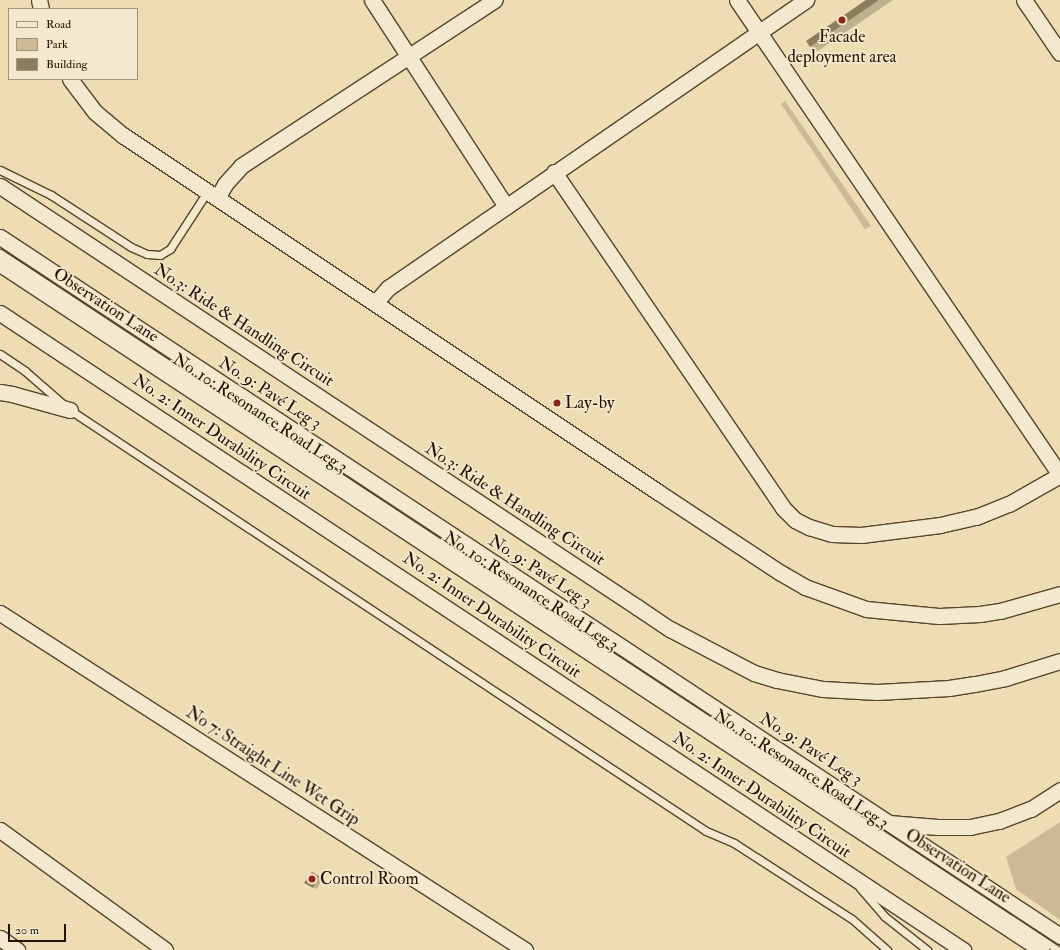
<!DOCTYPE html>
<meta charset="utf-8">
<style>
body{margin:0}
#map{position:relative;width:1060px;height:950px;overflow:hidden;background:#eedcb3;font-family:"IM FELL Double Pica",serif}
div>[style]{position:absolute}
.green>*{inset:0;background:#ccb995}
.shadow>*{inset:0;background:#0003}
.building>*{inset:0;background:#8d7b5d}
.roads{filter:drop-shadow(1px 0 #56442d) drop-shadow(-1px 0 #56442d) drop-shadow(0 1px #56442d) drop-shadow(0 -1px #56442d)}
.service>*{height:7px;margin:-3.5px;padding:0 3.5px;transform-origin:3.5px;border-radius:3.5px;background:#f4e8ce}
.minor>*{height:15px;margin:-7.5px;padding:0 7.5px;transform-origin:7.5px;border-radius:7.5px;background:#f4e8ce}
.dots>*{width:11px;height:11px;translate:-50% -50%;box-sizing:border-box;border:2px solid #f4e8ce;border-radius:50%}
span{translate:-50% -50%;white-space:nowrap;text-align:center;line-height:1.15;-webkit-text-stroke:3.5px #f4e8ce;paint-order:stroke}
.poi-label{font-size:17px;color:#241100}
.left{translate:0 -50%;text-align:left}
.street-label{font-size:17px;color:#241100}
.legend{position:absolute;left:8px;top:8px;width:130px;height:72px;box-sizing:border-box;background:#f4e8ce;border:1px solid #a1927c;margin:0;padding:5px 7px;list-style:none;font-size:12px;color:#241100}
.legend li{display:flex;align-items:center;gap:8px;height:20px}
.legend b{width:20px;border:1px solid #a1927c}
.scale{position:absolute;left:8px;top:924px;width:58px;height:18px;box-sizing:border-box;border:2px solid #241100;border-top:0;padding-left:5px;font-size:12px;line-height:14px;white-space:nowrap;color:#241100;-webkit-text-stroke:3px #f4e8ce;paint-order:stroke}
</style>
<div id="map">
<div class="green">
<i style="clip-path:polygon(785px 101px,871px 226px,865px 229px,781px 104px)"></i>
<i style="clip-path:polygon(1060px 822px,1060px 920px,1016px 889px,1006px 857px)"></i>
</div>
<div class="shadow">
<i style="clip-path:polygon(867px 0,893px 0,818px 51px,811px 46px)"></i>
<i style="clip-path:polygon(312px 873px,322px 879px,317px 889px,306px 883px)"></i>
</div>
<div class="building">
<i style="clip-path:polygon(866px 0,879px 0,810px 47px,806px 41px)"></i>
<i style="clip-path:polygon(312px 872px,319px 876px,313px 888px,304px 883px)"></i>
</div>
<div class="roads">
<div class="service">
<i style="left:0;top:170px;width:57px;rotate:26.1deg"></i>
<i style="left:51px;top:195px;width:95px;rotate:33deg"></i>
<i style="left:131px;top:247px;width:17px;rotate:24deg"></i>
<i style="left:147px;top:254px;width:13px;rotate:4deg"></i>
<i style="left:160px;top:255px;width:12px;rotate:-31deg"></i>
<i style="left:170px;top:249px;width:68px;rotate:-57deg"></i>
<i style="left:0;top:253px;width:1267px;rotate:33.38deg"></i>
<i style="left:0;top:354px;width:30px;rotate:34deg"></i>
<i style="left:25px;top:371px;width:60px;rotate:40.9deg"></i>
<i style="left:70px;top:410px;width:763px;rotate:33.5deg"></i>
<i style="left:706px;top:831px;width:30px;rotate:23deg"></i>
<i style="left:734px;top:843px;width:140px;rotate:32.8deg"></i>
<i style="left:852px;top:919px;width:47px;rotate:41.5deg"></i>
<i style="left:860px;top:888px;width:37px;rotate:49deg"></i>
<i style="left:884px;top:916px;width:55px;rotate:38.3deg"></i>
</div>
<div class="minor">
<i style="left:39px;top:0;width:9px;rotate:77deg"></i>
<i style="left:372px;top:0;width:246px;rotate:57deg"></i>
<i style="left:737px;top:0;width:574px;rotate:55.78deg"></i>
<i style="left:1024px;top:0;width:64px;rotate:55.8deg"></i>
<i style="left:70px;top:79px;width:41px;rotate:52.9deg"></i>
<i style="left:95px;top:112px;width:38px;rotate:40deg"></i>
<i style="left:124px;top:136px;width:642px;rotate:33.69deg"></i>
<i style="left:658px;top:492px;width:147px;rotate:33.4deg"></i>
<i style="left:781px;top:573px;width:28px;rotate:30deg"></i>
<i style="left:805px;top:587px;width:65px;rotate:19.8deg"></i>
<i style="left:866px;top:609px;width:73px;rotate:5.5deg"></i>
<i style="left:939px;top:616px;width:41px;rotate:-2.8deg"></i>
<i style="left:980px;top:614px;width:20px;rotate:-9deg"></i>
<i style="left:1000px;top:611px;width:62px;rotate:-15.8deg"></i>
<i style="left:554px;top:172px;width:407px;rotate:55.7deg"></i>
<i style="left:783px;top:508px;width:17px;rotate:45deg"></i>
<i style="left:795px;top:520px;width:16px;rotate:27deg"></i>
<i style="left:809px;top:527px;width:24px;rotate:17deg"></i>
<i style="left:832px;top:534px;width:29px;rotate:2deg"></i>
<i style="left:861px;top:535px;width:80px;rotate:-7.2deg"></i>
<i style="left:940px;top:525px;width:37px;rotate:-13deg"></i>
<i style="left:976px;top:517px;width:35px;rotate:-22deg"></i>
<i style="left:1009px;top:504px;width:59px;rotate:-29.6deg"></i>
<i style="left:0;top:186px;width:764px;rotate:33.46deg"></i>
<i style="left:637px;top:607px;width:40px;rotate:34deg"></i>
<i style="left:670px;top:629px;width:95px;rotate:27.6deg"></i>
<i style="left:754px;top:673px;width:24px;rotate:17deg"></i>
<i style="left:777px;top:680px;width:47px;rotate:11.1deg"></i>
<i style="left:823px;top:689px;width:54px;rotate:3.2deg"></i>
<i style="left:877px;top:692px;width:72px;rotate:-3.2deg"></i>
<i style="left:949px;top:688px;width:26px;rotate:-9deg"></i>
<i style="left:975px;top:684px;width:31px;rotate:-11deg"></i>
<i style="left:1005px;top:678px;width:58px;rotate:-17.2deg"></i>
<i style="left:217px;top:198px;width:16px;rotate:-60deg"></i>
<i style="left:225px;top:184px;width:24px;rotate:-48deg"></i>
<i style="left:241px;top:166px;width:303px;rotate:-33.2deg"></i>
<i style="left:0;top:237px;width:1270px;rotate:33.4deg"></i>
<i style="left:0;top:264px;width:1247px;rotate:33.38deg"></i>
<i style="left:375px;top:303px;width:20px;rotate:-49deg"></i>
<i style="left:388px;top:288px;width:508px;rotate:-34.57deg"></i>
<i style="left:0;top:313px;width:1155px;rotate:33.48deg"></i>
<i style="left:0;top:392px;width:12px;rotate:9deg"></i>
<i style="left:12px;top:394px;width:60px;rotate:15.4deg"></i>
<i style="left:0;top:613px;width:624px;rotate:32.7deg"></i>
<i style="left:889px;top:823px;width:49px;rotate:4.7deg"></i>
<i style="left:938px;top:827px;width:32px"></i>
<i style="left:970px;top:827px;width:30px;rotate:-12deg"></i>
<i style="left:999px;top:821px;width:34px;rotate:-21deg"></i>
<i style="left:1031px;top:809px;width:35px;rotate:-33deg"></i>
<i style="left:0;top:830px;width:204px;rotate:36deg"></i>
<i style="left:0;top:938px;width:21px;rotate:35deg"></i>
</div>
</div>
<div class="dots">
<i style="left:842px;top:20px;background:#8f2418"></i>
<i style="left:557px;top:403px;background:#8f2418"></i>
<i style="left:312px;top:879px;background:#8f2418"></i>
</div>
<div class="poi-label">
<span style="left:842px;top:47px">Facade<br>deployment area</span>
<span class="left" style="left:565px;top:403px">Lay-by</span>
<span class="left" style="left:320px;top:879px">Control Room</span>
</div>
<div class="street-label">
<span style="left:106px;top:305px;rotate:33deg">Observation Lane</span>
<span style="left:244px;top:325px;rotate:33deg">No.3: Ride &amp; Handling Circuit</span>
<span style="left:270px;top:393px;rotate:33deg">No. 9: Pavé Leg 3</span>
<span style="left:260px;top:413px;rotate:33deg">No. 10: Resonance Road Leg 3</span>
<span style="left:222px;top:437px;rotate:34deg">No. 2: Inner Durability Circuit</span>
<span style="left:515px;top:504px;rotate:33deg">No.3: Ride &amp; Handling Circuit</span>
<span style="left:540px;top:571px;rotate:33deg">No. 9: Pavé Leg 3</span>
<span style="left:531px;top:591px;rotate:33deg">No. 10: Resonance Road Leg 3</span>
<span style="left:492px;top:615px;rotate:34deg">No. 2: Inner Durability Circuit</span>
<span style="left:811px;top:749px;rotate:33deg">No. 9: Pavé Leg 3</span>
<span style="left:273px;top:766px;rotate:33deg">No 7: Straight Line Wet Grip</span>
<span style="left:801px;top:769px;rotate:33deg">No. 10: Resonance Road Leg 3</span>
<span style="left:762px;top:795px;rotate:34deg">No. 2: Inner Durability Circuit</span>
<span style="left:958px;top:866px;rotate:33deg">Observation Lane</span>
</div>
<ul class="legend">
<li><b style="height:5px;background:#f4e8ce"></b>Road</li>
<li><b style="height:11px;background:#ccb995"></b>Park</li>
<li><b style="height:11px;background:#8d7b5d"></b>Building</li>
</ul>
<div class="scale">20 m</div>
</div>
